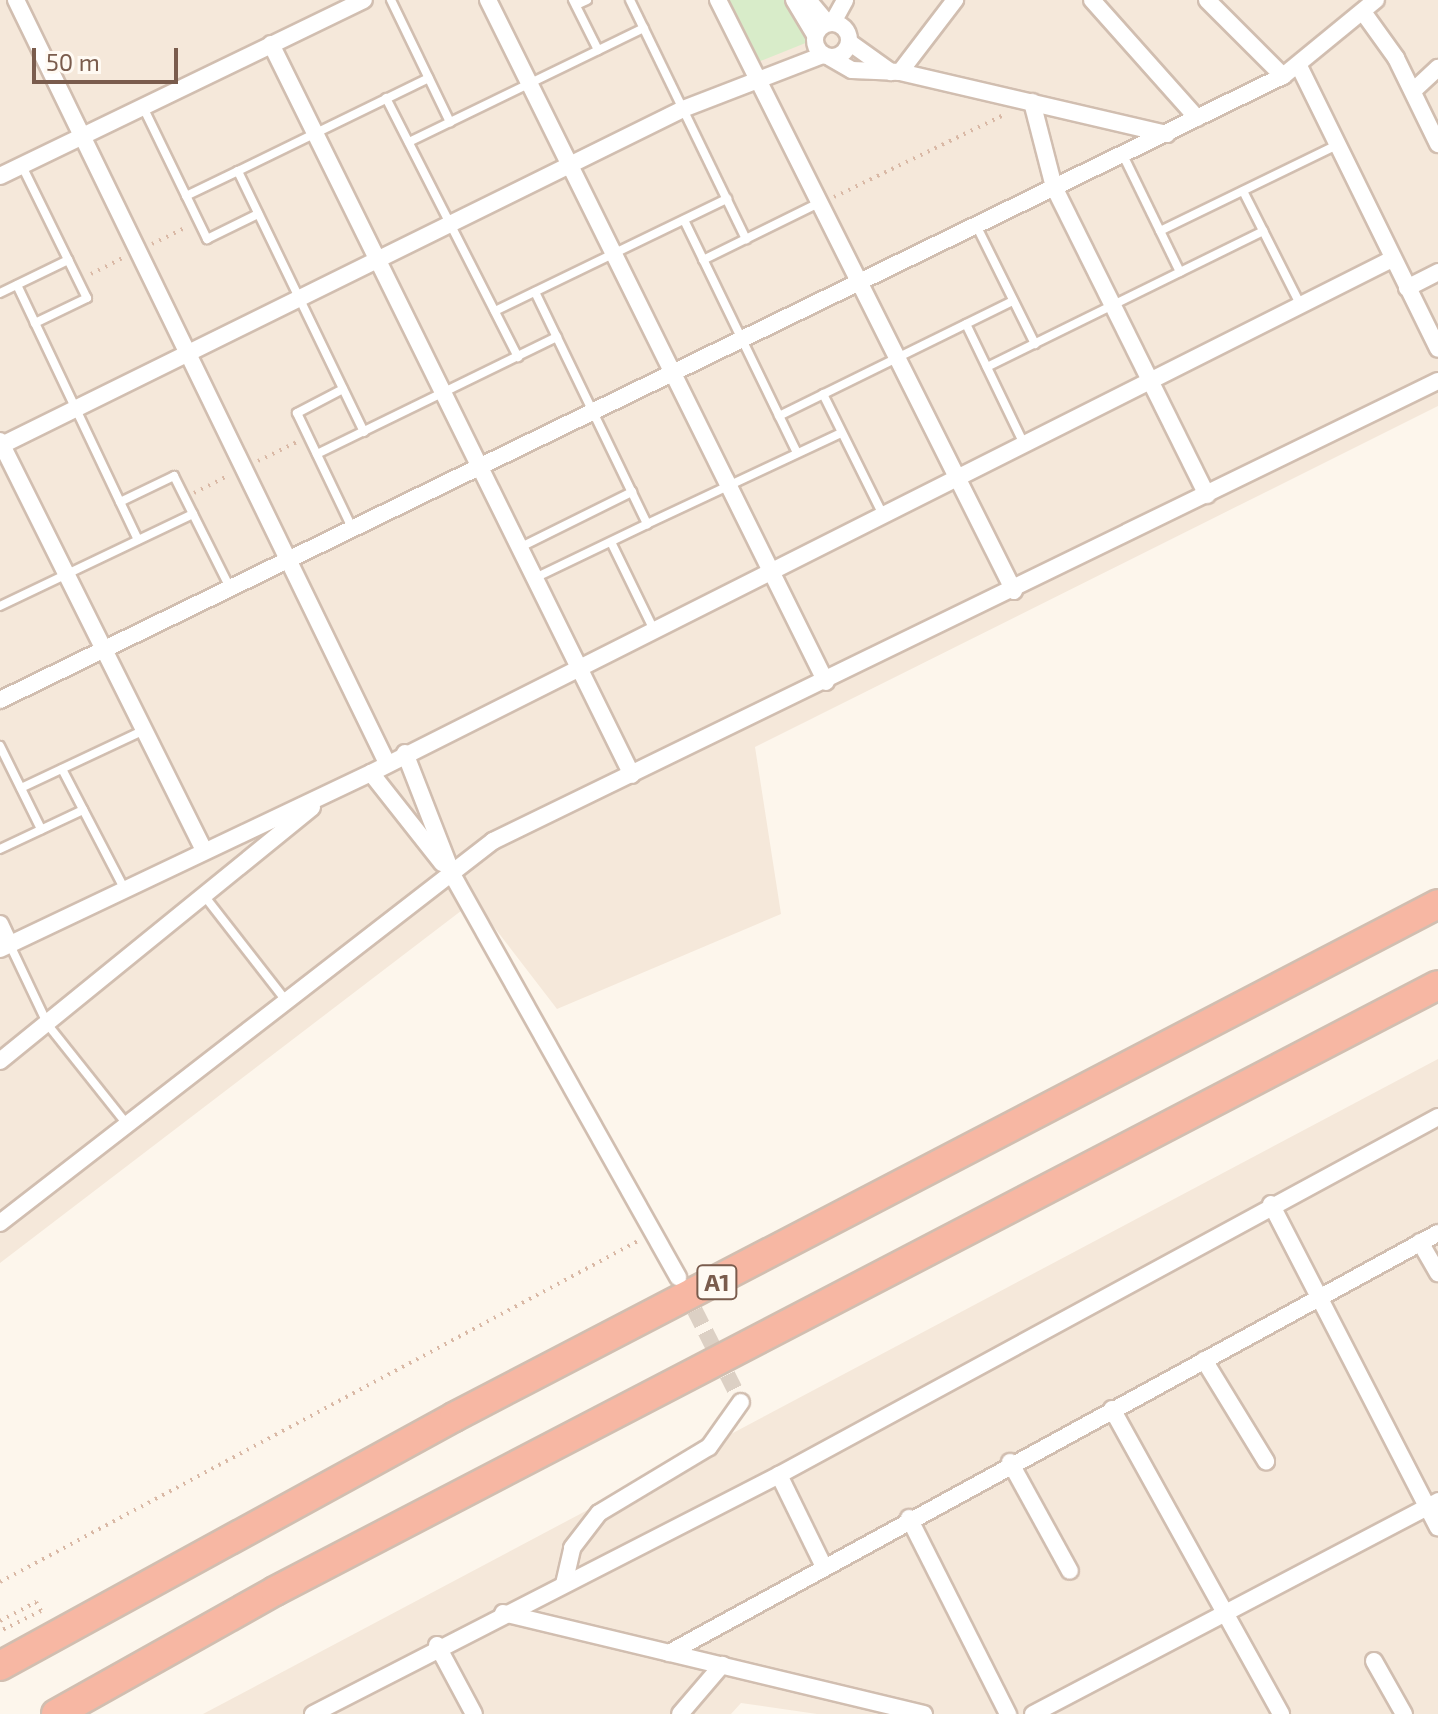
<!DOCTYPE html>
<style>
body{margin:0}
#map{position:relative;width:1438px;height:1714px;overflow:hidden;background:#fdf6ec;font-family:"Exo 2",sans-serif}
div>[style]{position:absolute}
.residential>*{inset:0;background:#f5e8da}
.green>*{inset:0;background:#d8ecc9}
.minor-tunnel>*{height:16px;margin-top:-8px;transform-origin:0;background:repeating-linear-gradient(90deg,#dcd0c4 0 16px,transparent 0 24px)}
.path>*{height:4px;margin-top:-2px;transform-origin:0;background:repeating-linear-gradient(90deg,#d9b8a5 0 2px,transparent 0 8px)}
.roads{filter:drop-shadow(2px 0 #d1beb0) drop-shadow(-2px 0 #d1beb0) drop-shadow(0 2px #d1beb0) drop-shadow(0 -2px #d1beb0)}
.service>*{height:8px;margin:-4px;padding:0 4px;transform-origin:4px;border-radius:4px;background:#fff}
.minor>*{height:16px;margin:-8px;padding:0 8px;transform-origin:8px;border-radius:8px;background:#fff}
.minor>.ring{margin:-8px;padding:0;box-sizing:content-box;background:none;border:16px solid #fff;border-radius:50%}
.motorway>*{height:28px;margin:-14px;padding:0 14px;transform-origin:14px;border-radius:14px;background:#f7b7a3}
span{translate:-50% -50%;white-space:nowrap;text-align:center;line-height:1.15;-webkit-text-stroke:6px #fffaf3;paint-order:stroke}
.shield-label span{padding:2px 6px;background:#fffaf3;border:2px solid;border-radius:6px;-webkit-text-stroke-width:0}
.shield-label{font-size:24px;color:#7a5c4d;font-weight:700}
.scale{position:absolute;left:32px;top:48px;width:146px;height:36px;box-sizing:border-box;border:4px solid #7a5c4d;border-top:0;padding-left:10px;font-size:24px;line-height:28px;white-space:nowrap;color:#7a5c4d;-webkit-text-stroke:6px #fffaf3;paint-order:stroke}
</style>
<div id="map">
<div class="residential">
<i style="clip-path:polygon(0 0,1438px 0,1438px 406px,755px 747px,781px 914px,557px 1009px,474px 901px,0 1263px)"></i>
<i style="clip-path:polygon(1438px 1059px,1438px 1714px,817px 1714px,741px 1703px,731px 1714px,203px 1714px)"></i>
</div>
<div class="green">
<i style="clip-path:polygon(722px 0,795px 0,818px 38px,753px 64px)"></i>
</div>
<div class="minor-tunnel">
<i style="left:684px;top:1289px;width:127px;rotate:63.2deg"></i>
</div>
<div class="path">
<i style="left:834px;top:197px;width:191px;rotate:-25.8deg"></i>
<i style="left:152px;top:244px;width:39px;rotate:-26deg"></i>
<i style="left:91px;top:274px;width:35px;rotate:-27deg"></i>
<i style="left:258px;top:461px;width:43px;rotate:-26deg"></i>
<i style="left:194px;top:493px;width:39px;rotate:-27deg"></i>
<i style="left:0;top:1582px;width:726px;rotate:-28.12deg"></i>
<i style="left:0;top:1621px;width:41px;rotate:-27.8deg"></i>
<i style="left:36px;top:1602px;width:10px;rotate:61deg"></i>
<i style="left:41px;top:1611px;width:46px;rotate:154deg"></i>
</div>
<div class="roads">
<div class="service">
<i style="left:391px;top:0;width:136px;rotate:64.2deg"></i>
<i style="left:573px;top:0;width:56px;rotate:63.4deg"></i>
<i style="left:630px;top:0;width:266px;rotate:64.1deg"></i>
<i style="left:576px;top:5px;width:12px;rotate:-24deg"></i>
<i style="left:386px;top:98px;width:291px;rotate:63deg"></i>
<i style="left:143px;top:107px;width:147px;rotate:64.1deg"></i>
<i style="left:207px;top:239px;width:57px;rotate:-26.1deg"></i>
<i style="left:409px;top:142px;width:261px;rotate:-25.9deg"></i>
<i style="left:1123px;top:155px;width:130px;rotate:64deg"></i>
<i style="left:22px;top:166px;width:147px;rotate:63.8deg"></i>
<i style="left:87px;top:298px;width:58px;rotate:154.3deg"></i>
<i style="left:1243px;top:191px;width:127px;rotate:63.2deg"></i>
<i style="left:186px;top:196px;width:58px;rotate:-25.7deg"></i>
<i style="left:684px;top:220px;width:259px;rotate:64.1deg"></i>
<i style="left:976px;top:225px;width:133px;rotate:63.6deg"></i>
<i style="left:1160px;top:231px;width:197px;rotate:-25.9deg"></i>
<i style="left:703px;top:260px;width:127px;rotate:-26.2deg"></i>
<i style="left:17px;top:285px;width:282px;rotate:64.6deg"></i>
<i style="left:535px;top:292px;width:258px;rotate:64.2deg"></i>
<i style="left:647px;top:524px;width:214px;rotate:-25.1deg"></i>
<i style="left:0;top:293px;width:76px;rotate:-25.9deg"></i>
<i style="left:495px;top:311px;width:258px;rotate:-25.8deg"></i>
<i style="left:966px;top:324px;width:136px;rotate:64.2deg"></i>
<i style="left:987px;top:367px;width:308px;rotate:-26.2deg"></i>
<i style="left:343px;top:389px;width:52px;rotate:152.4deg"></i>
<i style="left:297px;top:413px;width:127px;rotate:64.4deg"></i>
<i style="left:823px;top:394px;width:135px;rotate:63.6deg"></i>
<i style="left:779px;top:416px;width:261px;rotate:-26.2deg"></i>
<i style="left:364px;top:432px;width:290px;rotate:-115.8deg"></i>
<i style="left:238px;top:171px;width:212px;rotate:-26deg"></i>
<i style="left:317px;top:454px;width:267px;rotate:-26deg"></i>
<i style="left:120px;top:502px;width:60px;rotate:-25.7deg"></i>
<i style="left:174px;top:476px;width:125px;rotate:63.4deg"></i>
<i style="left:611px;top:542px;width:96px;rotate:64deg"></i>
<i style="left:523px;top:546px;width:122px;rotate:-26.4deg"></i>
<i style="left:537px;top:577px;width:122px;rotate:-25.7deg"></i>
<i style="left:0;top:606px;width:214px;rotate:-25.5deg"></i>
<i style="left:0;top:746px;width:93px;rotate:63.7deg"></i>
<i style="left:62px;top:769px;width:134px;rotate:62.5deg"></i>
<i style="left:21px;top:788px;width:136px;rotate:-25.2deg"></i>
<i style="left:0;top:849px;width:92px;rotate:-25.2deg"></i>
<i style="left:206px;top:898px;width:132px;rotate:52.1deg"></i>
<i style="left:10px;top:945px;width:89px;rotate:64.6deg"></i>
<i style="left:48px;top:1025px;width:130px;rotate:51.5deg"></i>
</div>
<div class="minor">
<i style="left:16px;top:0;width:848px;rotate:64.07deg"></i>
<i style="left:488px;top:0;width:761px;rotate:63.64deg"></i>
<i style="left:718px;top:0;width:661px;rotate:63.4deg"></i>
<i style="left:794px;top:0;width:41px;rotate:59deg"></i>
<i style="left:808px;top:0;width:30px;rotate:50deg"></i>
<i style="left:1092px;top:0;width:158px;rotate:48.3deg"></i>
<i style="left:1207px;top:0;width:107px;rotate:45deg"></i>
<i style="left:1363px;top:12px;width:57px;rotate:54.3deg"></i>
<i style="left:1396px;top:58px;width:96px;rotate:64deg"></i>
<i style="left:833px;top:22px;width:25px;rotate:-61deg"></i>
<i class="ring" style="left:815px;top:23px;width:18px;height:18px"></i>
<i style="left:849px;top:42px;width:52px;rotate:35.5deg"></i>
<i style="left:271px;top:44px;width:815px;rotate:63.72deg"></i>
<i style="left:831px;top:58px;width:24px;rotate:30deg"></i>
<i style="left:852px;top:70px;width:48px;rotate:2.4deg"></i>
<i style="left:900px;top:72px;width:274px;rotate:13.1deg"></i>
<i style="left:1299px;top:66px;width:315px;rotate:63.8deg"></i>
<i style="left:900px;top:72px;width:91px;rotate:-52.6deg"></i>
<i style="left:1413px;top:91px;width:34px;rotate:-43deg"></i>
<i style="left:1032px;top:102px;width:88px;rotate:75.5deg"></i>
<i style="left:1054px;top:187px;width:344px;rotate:63.6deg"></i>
<i style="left:0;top:176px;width:404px;rotate:-25.8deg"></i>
<i style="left:1407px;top:288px;width:35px;rotate:-27deg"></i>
<i style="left:0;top:441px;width:456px;rotate:63.5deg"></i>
<i style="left:0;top:446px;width:762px;rotate:-26.26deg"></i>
<i style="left:683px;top:109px;width:150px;rotate:-21.1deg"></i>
<i style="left:0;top:700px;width:1427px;rotate:-25.94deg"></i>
<i style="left:1283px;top:76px;width:120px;rotate:-39.3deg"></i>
<i style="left:405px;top:753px;width:132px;rotate:68.7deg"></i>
<i style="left:453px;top:876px;width:460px;rotate:60.7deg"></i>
<i style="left:371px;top:773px;width:115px;rotate:51.7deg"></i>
<i style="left:0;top:924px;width:23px;rotate:65deg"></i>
<i style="left:0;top:949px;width:411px;rotate:-25.4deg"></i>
<i style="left:371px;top:773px;width:1143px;rotate:-26.72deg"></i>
<i style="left:0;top:1061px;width:402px;rotate:-39.1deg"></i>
<i style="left:1271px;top:1204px;width:364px;rotate:62.7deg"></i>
<i style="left:0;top:1223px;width:624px;rotate:-37.77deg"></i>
<i style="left:493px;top:841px;width:1051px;rotate:-25.96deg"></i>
<i style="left:1420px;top:1242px;width:36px;rotate:60deg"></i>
<i style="left:1204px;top:1360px;width:119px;rotate:58.5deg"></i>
<i style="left:1112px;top:1409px;width:349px;rotate:61deg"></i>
<i style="left:1010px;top:1462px;width:124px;rotate:61.2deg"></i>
<i style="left:779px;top:1475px;width:102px;rotate:63.9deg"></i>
<i style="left:909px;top:1518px;width:220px;rotate:63.2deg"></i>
<i style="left:564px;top:1584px;width:37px;rotate:-77deg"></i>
<i style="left:572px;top:1548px;width:44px;rotate:-52.4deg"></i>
<i style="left:599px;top:1513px;width:128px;rotate:-31deg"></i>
<i style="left:709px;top:1447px;width:55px;rotate:-54.6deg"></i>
<i style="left:503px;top:1613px;width:433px;rotate:13.5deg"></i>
<i style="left:437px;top:1645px;width:78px;rotate:61.8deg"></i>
<i style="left:669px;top:1653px;width:876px;rotate:-28.64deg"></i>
<i style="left:1374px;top:1661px;width:61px;rotate:60.5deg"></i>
<i style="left:313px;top:1714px;width:524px;rotate:-27.15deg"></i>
<i style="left:779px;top:1475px;width:750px;rotate:-28.51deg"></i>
<i style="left:680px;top:1714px;width:65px;rotate:-49.4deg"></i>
<i style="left:1033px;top:1714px;width:458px;rotate:-27.7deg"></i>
</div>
<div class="motorway">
<i style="left:0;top:1666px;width:518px;rotate:-28.74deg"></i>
<i style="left:454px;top:1417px;width:1110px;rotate:-27.53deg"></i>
<i style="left:56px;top:1714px;width:251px;rotate:-29.3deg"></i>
<i style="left:275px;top:1591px;width:1311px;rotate:-27.52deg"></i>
</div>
</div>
<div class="shield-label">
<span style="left:717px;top:1282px">A1</span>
</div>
<div class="scale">50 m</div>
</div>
